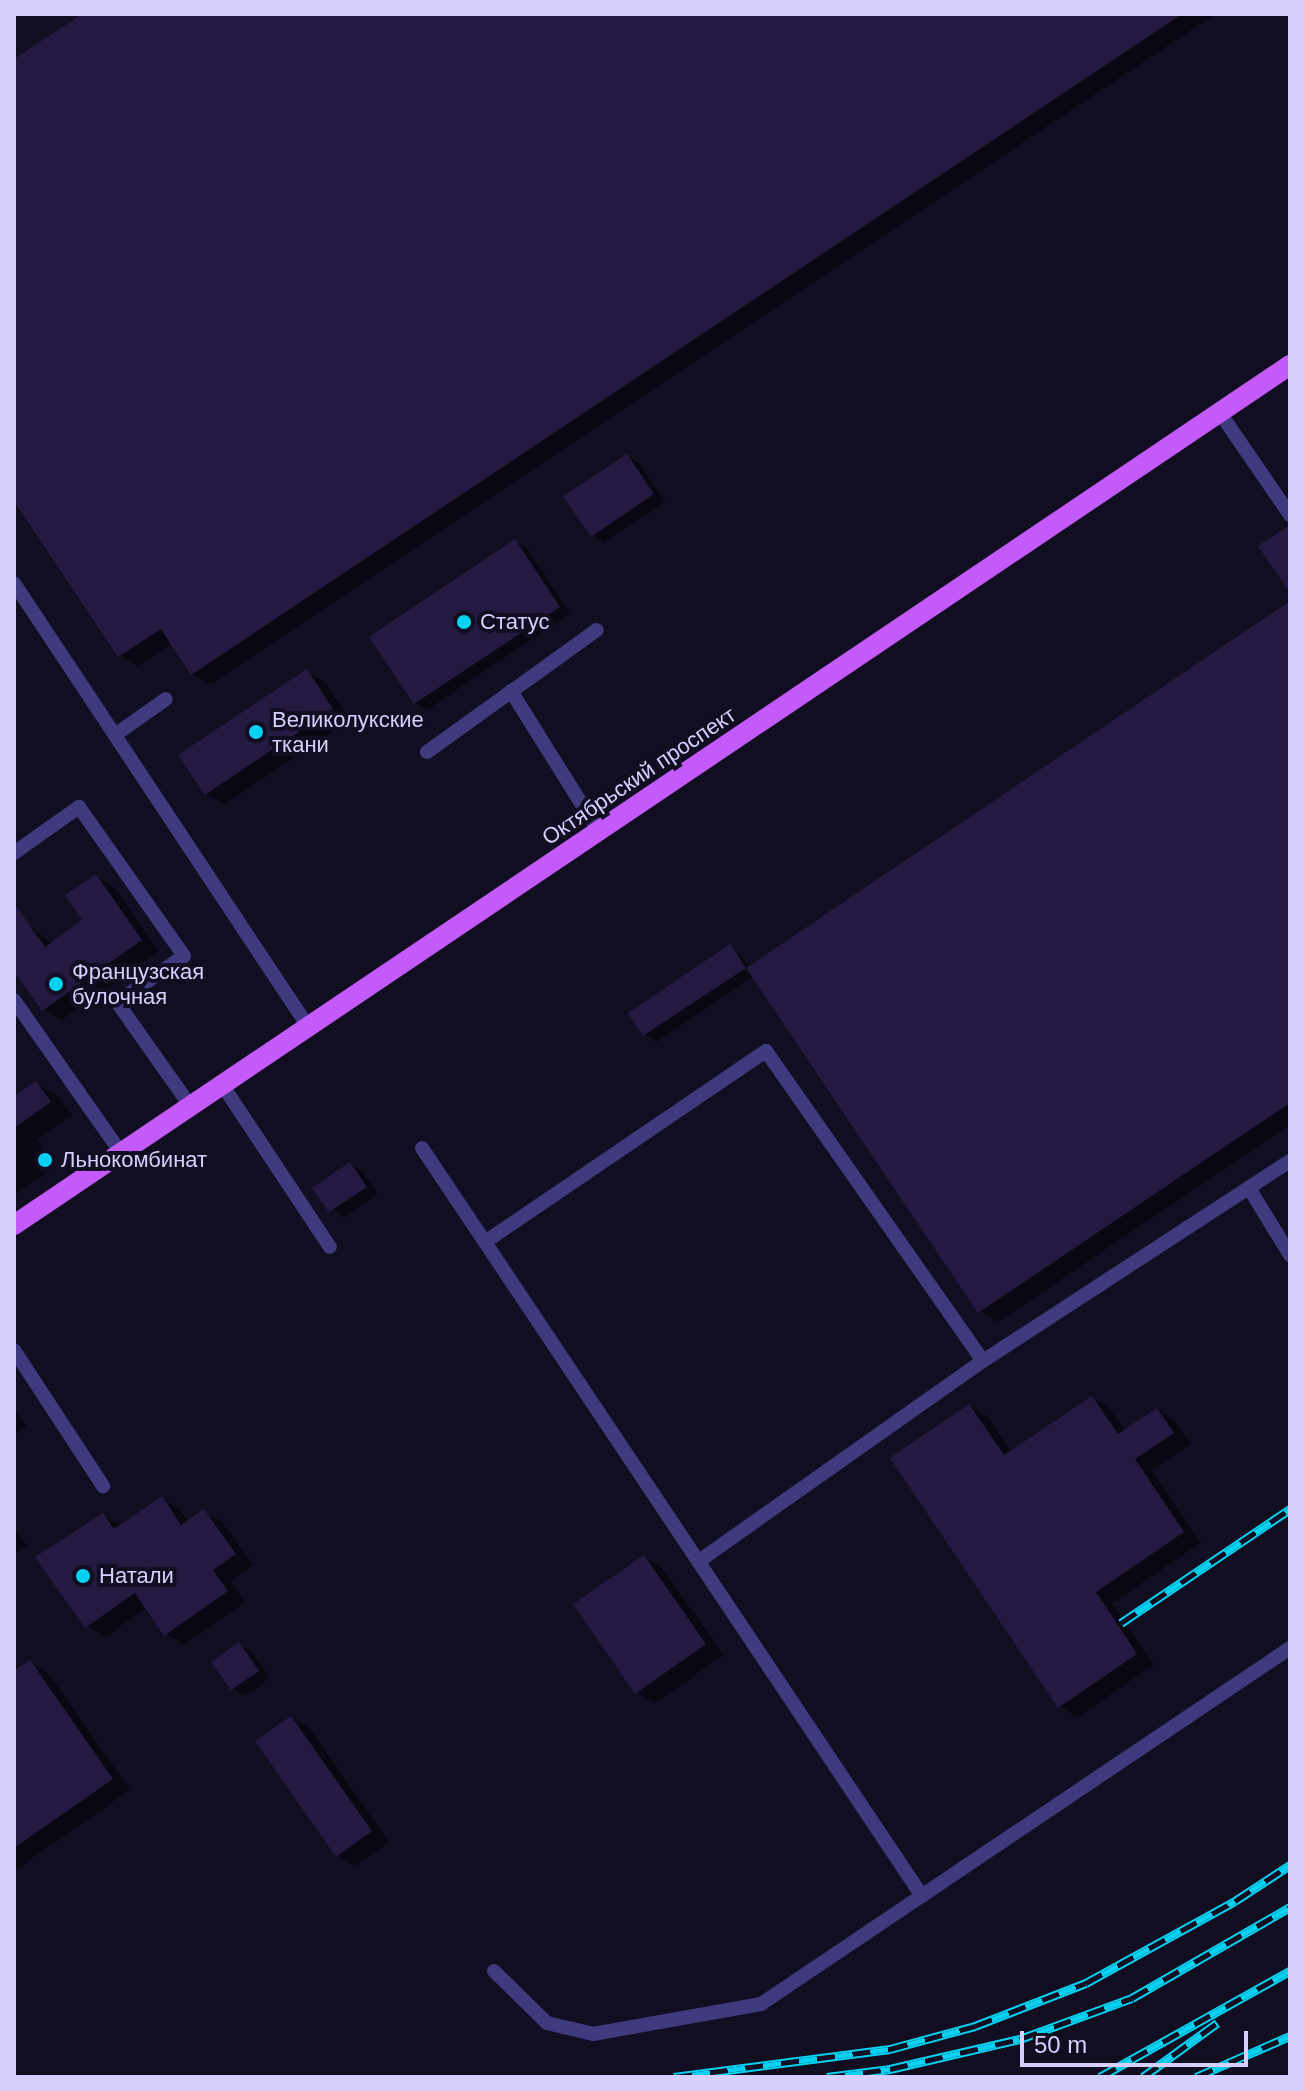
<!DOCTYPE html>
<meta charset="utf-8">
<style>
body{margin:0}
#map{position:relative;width:1304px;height:2091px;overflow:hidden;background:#120e21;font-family:Helvetica,sans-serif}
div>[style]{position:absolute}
.shadow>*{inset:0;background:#0007}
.building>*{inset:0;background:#241a41}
.service>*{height:14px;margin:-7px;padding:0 7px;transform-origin:7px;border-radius:7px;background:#3f3a7e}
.primary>*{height:20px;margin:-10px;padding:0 10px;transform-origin:10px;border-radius:10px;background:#c45afa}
.rail>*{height:9px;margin-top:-4.5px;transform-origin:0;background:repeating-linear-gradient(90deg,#120e21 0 18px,#07d1f1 0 36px);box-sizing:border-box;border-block:2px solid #07d1f1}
.dots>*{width:22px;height:22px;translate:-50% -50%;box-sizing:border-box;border:4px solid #120e21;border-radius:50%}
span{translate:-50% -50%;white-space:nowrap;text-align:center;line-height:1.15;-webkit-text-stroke:8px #120e21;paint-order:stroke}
.poi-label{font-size:22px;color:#d6cffe}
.left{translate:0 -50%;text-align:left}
.street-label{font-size:22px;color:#d6cffe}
.frame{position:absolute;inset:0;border:16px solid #d6cffe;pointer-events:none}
.scale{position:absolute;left:1020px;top:2031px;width:228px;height:36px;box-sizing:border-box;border:4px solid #d6cffe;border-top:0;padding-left:10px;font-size:24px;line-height:28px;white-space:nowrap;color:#d6cffe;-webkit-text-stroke:6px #120e21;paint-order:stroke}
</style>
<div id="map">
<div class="shadow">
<i style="clip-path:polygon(85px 14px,1215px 14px,211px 684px,192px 674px,172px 643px,138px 666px,120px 656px,14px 497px,14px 62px)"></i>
<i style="clip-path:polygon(627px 456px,639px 463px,665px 502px,604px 542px,592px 535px)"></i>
<i style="clip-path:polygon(515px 542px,527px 548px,570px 614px,427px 710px,415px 703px)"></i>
<i style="clip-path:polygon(1290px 603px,1290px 1125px,998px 1322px,980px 1311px,754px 976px,657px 1042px,645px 1035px,730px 947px,751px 966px)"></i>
<i style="clip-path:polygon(307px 672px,325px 682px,350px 720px,225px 804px,206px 794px)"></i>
<i style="clip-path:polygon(96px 876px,114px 887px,159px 951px,62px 1020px,43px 1009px,14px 967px,14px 931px,26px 922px,52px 944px,85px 921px)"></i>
<i style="clip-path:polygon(36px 1083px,58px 1096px,72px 1115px,36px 1140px,55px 1167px,14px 1195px,14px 1099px)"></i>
<i style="clip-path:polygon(350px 1164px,362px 1171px,378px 1194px,343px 1218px,315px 1188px)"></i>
<i style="clip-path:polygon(1092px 1398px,1110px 1409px,1126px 1432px,1157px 1410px,1175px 1421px,1191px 1444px,1152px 1470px,1201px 1543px,1112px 1603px,1154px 1665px,1077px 1717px,1059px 1706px,970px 1406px,988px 1417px,1011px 1452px)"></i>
<i style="clip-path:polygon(14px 1409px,27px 1427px,14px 1435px)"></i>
<i style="clip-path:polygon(162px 1498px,180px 1509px,189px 1522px,204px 1512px,222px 1522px,253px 1565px,230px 1581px,245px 1602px,184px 1645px,166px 1634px,147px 1608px,105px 1637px,87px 1626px,103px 1515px,122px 1526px)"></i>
<i style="clip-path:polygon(14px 1527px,27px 1545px,14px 1554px)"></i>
<i style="clip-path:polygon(644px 1557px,662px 1568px,724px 1655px,655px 1703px,637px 1692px)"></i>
<i style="clip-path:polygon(239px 1644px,251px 1651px,270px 1678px,245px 1696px,233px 1689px)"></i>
<i style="clip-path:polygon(30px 1663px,48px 1673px,130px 1790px,14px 1871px,14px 1674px)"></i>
<i style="clip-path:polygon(292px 1718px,310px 1729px,389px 1842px,355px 1866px,337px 1855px)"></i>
</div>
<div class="building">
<i style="clip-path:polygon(82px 14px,1182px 14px,191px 675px,161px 629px,118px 657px,14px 501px,14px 59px)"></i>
<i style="clip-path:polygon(627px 454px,654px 494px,591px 537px,563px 496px)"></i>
<i style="clip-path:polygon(1290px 525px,1290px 593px,1258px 546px)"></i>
<i style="clip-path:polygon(515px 539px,560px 607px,414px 704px,369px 637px)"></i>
<i style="clip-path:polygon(1290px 601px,1290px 1103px,978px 1313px,746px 968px)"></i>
<i style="clip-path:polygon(307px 669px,333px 709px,205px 795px,178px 755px)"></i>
<i style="clip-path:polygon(96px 874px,142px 940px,42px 1011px,14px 971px,14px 903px,45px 947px,82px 920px,65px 895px)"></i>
<i style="clip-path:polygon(730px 944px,746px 968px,643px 1036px,628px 1013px)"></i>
<i style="clip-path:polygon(36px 1081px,51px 1102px,14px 1128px,14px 1096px)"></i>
<i style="clip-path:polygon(350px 1162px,367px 1187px,329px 1212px,312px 1188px)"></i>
<i style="clip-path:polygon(1092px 1396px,1118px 1434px,1157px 1408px,1174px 1433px,1135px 1459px,1184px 1532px,1096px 1592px,1137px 1654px,1058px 1708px,890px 1458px,969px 1404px,1004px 1455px)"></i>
<i style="clip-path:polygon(162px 1496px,181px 1525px,204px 1509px,236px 1554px,213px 1570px,228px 1591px,164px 1636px,135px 1593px,85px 1628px,35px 1557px,103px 1513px,114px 1529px)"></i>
<i style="clip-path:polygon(644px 1555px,706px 1644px,635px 1694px,573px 1604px)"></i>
<i style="clip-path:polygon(239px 1642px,259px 1671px,231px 1690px,211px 1662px)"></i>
<i style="clip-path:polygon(30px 1660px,113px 1779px,14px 1848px,14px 1671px)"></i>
<i style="clip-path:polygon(291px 1716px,372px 1831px,336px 1857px,255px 1741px)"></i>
</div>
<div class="service">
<i style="left:1220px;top:413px;width:124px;rotate:55.5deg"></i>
<i style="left:14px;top:583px;width:534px;rotate:56.46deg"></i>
<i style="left:511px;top:691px;width:166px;rotate:58deg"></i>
<i style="left:115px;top:735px;width:62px;rotate:-35.2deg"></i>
<i style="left:427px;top:752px;width:209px;rotate:-35.7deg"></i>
<i style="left:14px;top:853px;width:80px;rotate:-35.3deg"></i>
<i style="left:79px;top:807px;width:182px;rotate:54.8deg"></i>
<i style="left:184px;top:956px;width:81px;rotate:145.5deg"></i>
<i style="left:117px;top:1002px;width:128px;rotate:54.8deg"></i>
<i style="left:14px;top:1000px;width:187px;rotate:55deg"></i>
<i style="left:223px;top:1086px;width:193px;rotate:56.4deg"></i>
<i style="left:422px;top:1148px;width:900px;rotate:56.24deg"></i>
<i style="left:1249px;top:1188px;width:79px;rotate:58.5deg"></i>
<i style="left:485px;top:1242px;width:340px;rotate:-34.2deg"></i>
<i style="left:766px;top:1051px;width:378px;rotate:55deg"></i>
<i style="left:14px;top:1350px;width:163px;rotate:56.8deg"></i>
<i style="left:699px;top:1561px;width:347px;rotate:-35.2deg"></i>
<i style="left:983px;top:1361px;width:366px;rotate:-33.1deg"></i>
<i style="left:494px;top:1971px;width:74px;rotate:44.5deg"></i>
<i style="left:547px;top:2023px;width:47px;rotate:13.4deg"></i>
<i style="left:593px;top:2034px;width:171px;rotate:-10.1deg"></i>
<i style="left:761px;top:2004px;width:638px;rotate:-33.94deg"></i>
</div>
<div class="primary">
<i style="left:14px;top:1225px;width:1539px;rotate:-33.98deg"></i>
</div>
<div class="rail">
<i style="left:1121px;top:1623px;width:204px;rotate:-34deg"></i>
<i style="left:674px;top:2077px;width:218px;rotate:-7.4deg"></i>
<i style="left:890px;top:2049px;width:88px;rotate:-15.1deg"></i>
<i style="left:975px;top:2026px;width:119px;rotate:-21.2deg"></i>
<i style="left:1086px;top:1983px;width:170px;rotate:-28.8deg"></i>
<i style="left:1235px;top:1901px;width:66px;rotate:-33.2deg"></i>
<i style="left:827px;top:2077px;width:64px;rotate:-7.2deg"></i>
<i style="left:890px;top:2069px;width:133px;rotate:-13deg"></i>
<i style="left:1020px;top:2039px;width:119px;rotate:-20.1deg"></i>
<i style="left:1132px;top:1998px;width:182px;rotate:-29.9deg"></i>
<i style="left:1100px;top:2077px;width:218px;rotate:-29.2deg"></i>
<i style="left:1143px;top:2077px;width:92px;rotate:-36.1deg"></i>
<i style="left:1196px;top:2077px;width:103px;rotate:-23.6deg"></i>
</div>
<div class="dots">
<i style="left:464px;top:622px;background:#07d1f1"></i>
<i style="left:256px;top:732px;background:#07d1f1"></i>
<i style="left:56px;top:984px;background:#07d1f1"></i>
<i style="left:45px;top:1160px;background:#07d1f1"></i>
<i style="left:83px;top:1576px;background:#07d1f1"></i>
</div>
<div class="poi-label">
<span class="left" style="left:480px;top:622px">Статус</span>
<span class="left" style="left:272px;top:732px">Великолукские<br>ткани</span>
<span class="left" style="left:72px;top:984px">Французская<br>булочная</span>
<span class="left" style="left:61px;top:1160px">Льнокомбинат</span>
<span class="left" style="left:99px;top:1576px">Натали</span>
</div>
<div class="street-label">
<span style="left:639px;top:776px;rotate:-34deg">Октябрьский проспект</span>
</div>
<div class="frame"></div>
<div class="scale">50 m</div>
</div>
